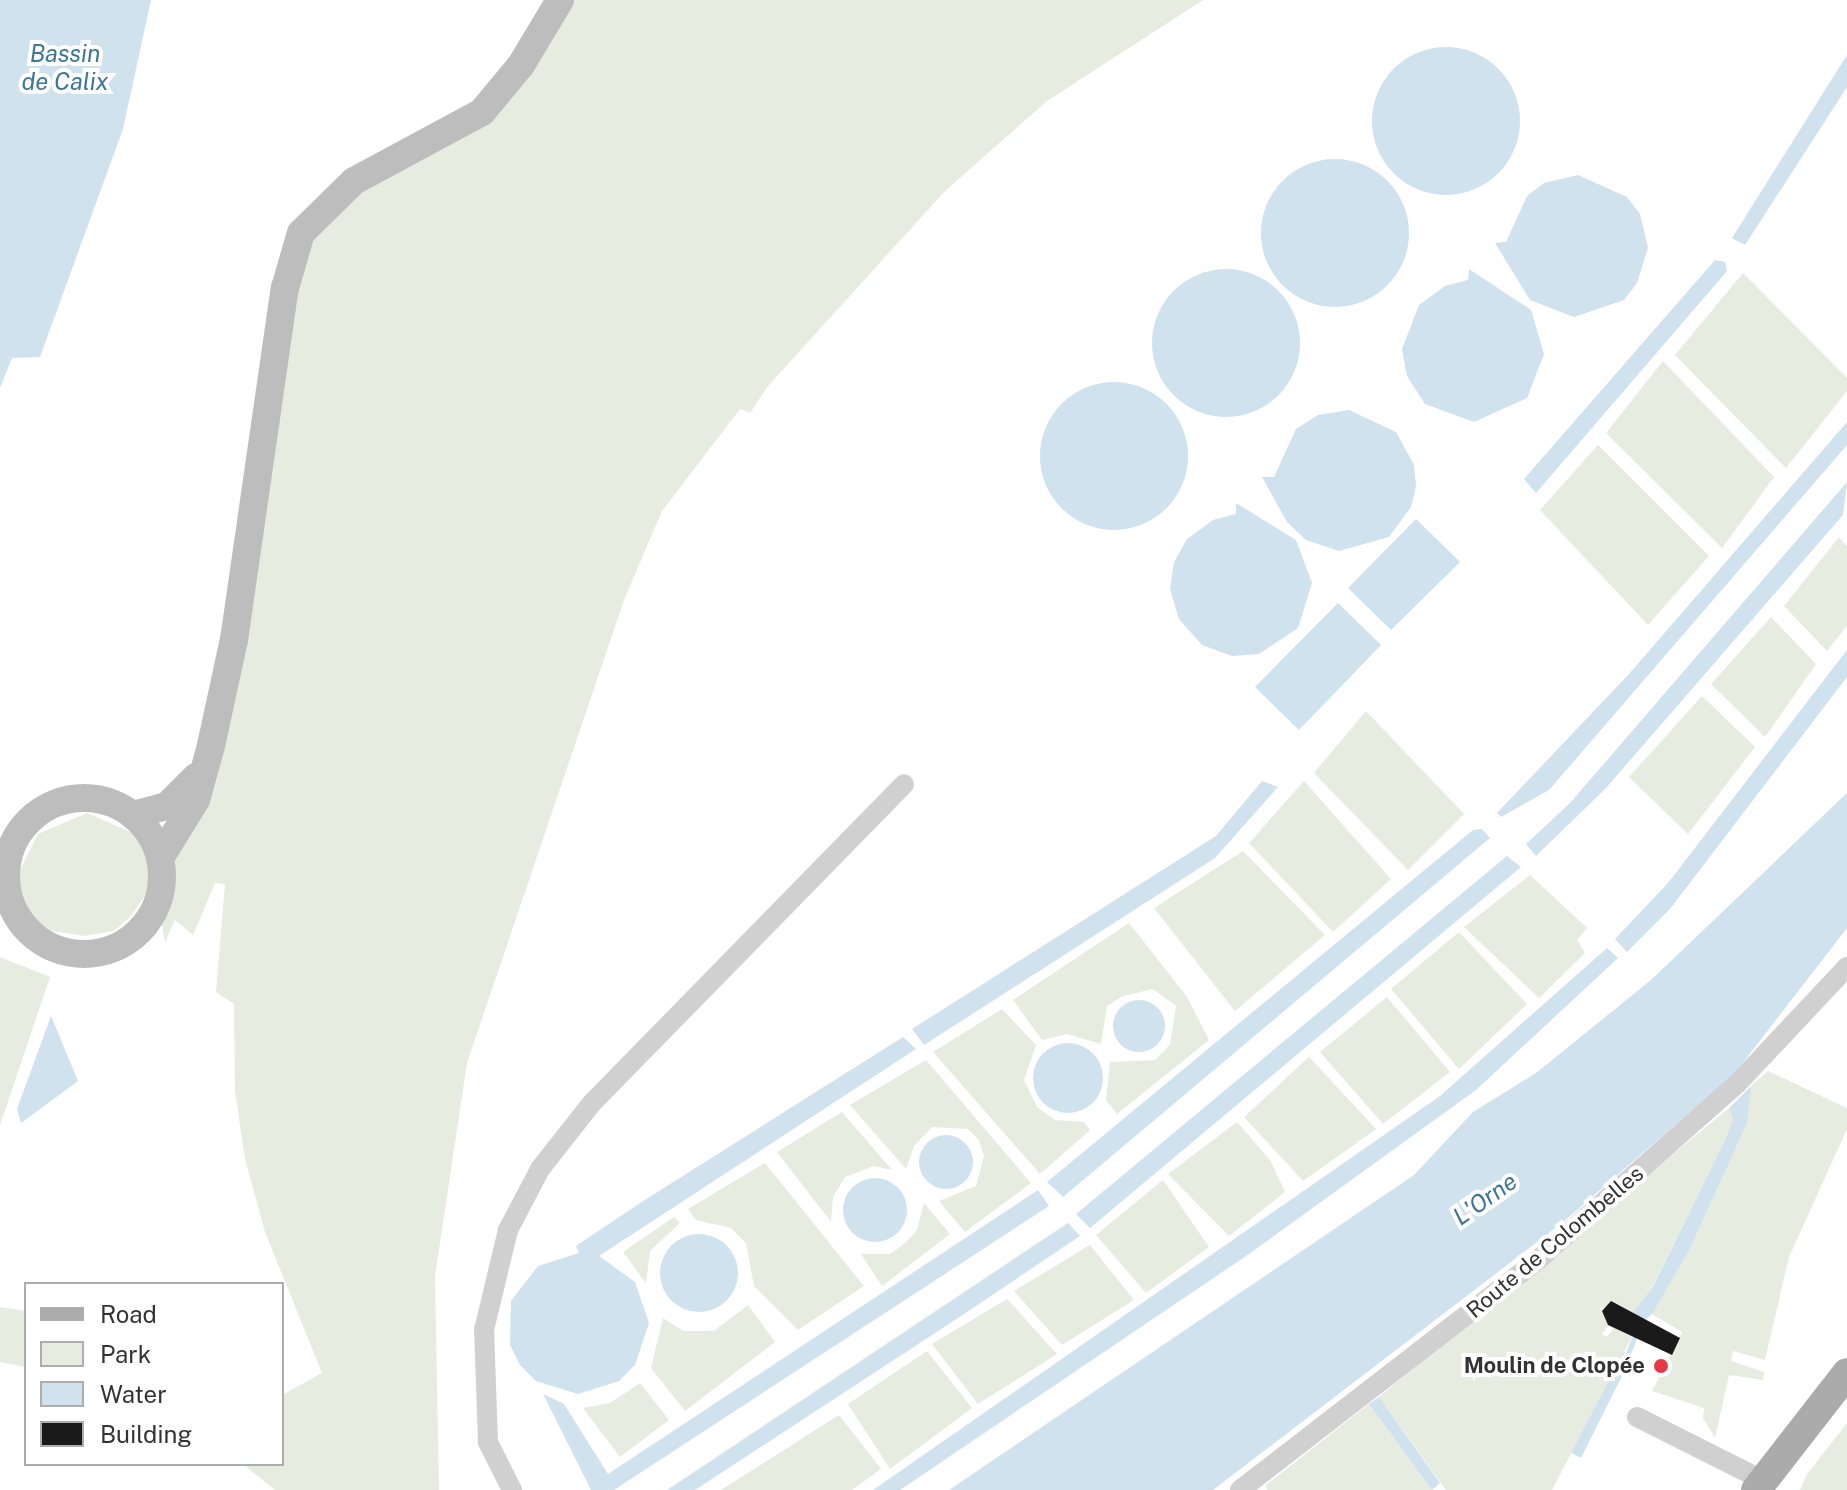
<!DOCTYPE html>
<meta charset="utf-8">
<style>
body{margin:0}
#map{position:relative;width:1847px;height:1490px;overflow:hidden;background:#fff;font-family:"Public Sans",sans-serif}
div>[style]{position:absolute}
.green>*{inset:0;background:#e6ecdf}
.water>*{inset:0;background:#cfe2ee}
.round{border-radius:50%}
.stream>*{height:5px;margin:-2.5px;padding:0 2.5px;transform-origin:2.5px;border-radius:2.5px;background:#cfe2ee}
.building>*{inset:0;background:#1a1a1a}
.street>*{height:20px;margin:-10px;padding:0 10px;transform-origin:10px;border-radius:10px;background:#d0d0d0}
.secondary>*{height:28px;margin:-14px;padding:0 14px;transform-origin:14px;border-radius:14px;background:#bdbdbd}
.secondary>.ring{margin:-14px;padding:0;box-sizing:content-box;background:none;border:28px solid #bdbdbd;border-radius:50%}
.primary>*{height:30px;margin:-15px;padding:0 15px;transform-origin:15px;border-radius:15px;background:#ababab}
.dots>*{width:22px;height:22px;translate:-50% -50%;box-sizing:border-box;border:4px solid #fff;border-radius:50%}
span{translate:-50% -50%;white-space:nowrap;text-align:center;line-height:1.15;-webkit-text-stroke:8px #fff;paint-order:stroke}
.street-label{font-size:22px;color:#333}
.poi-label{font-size:22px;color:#333;font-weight:700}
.right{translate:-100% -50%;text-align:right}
.water-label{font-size:24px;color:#3f7597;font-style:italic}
.legend{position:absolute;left:24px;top:1282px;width:260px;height:184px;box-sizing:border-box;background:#fff;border:2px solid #adadad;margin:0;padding:10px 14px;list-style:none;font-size:24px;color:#333}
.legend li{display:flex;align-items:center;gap:16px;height:40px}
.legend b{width:40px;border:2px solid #adadad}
</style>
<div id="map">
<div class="green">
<i style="clip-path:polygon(570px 0,1203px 0,1047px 101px,945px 191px,768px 386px,750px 413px,740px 409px,662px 511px,624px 600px,467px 1063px,435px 1276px,439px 1490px,275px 1490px,243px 1464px,282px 1464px,282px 1395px,322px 1373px,265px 1232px,245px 1159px,235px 1091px,234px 1004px,216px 992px,225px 884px,215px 883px,193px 935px,175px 920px,165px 942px,160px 914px,297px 280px,318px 230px,378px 176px,461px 139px)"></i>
<i style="clip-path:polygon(1743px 273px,1847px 378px,1847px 391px,1786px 468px,1675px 355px)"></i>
<i style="clip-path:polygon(1663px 361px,1774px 477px,1722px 548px,1606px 433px)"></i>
<i style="clip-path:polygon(1598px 445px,1709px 556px,1648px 625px,1540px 510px)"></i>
<i style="clip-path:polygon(1839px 537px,1847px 546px,1847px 626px,1827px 651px,1784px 606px)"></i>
<i style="clip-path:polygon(1771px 617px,1816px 664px,1765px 737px,1711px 684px)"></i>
<i style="clip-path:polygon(1702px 696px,1755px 747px,1688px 834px,1629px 777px)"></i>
<i style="clip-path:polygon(1366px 711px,1464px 814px,1408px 870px,1314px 773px)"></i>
<i style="clip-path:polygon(1304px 781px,1391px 879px,1333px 932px,1249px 843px)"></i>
<i style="clip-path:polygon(87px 813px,137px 835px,151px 868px,146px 894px,131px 916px,114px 931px,84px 936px,52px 931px,30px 918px,16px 895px,16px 878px,38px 834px)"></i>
<i style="clip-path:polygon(1243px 851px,1325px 935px,1235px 1011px,1154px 908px)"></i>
<i style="clip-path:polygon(1530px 875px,1587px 928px,1577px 940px,1585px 953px,1539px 998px,1464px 927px)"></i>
<i style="clip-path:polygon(1129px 923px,1187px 997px,1209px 1040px,1117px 1114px,1106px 1100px,1110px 1062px,1155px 1060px,1170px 1045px,1176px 1006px,1153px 989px,1123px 996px,1107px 1006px,1101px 1044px,1067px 1034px,1042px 1040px,1013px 1000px)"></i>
<i style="clip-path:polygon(1459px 932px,1527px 1004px,1459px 1069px,1391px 989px)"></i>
<i style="clip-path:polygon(0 957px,50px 977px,0 1125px)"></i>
<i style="clip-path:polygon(1387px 997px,1450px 1072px,1383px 1124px,1320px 1052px)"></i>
<i style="clip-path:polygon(1002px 1009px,1036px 1045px,1024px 1080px,1037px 1107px,1055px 1120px,1084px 1122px,1090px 1130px,1040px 1174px,933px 1052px)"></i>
<i style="clip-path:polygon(1309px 1057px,1376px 1129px,1303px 1181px,1244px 1117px)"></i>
<i style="clip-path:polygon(926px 1060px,1031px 1183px,965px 1232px,939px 1201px,976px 1186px,984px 1156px,979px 1140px,968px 1129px,932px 1127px,914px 1146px,906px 1169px,850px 1105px)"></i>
<i style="clip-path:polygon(1768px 1071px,1847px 1108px,1847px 1129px,1789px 1257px,1765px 1360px,1733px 1351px,1731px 1361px,1764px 1372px,1763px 1380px,1729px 1375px,1715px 1438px,1703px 1418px,1704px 1408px,1652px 1391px,1682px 1332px,1652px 1314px,1738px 1143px,1751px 1086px)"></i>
<i style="clip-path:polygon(1729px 1108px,1733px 1119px,1726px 1138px,1643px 1305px,1631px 1316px,1599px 1307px,1611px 1322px,1602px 1334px,1607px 1337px,1614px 1328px,1632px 1337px,1552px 1490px,1446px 1490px,1379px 1397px)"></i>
<i style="clip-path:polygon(842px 1112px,892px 1170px,874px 1166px,845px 1177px,833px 1197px,831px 1222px,777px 1152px)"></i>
<i style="clip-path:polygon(1237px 1122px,1270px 1160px,1285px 1192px,1229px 1236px,1168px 1174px)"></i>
<i style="clip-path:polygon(765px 1163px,864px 1286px,798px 1330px,754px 1286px,746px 1243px,731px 1228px,696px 1220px,688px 1209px)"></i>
<i style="clip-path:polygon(1163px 1180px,1209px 1247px,1146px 1293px,1096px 1235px)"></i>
<i style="clip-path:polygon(924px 1203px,950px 1234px,882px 1286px,861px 1254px,890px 1254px,904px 1244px,917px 1230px)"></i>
<i style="clip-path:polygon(674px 1217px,680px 1223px,650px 1251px,646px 1283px,623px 1252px)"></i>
<i style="clip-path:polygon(1090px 1245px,1134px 1300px,1062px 1345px,1014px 1291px)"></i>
<i style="clip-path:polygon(1007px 1299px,1057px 1354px,978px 1404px,932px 1344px)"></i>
<i style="clip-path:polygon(748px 1305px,775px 1342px,685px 1411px,651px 1368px,663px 1318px,683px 1331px,714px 1331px)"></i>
<i style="clip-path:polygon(0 1307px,26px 1311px,26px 1367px,0 1362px)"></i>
<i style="clip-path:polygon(927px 1351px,972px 1408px,890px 1469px,848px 1404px)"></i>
<i style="clip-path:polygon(640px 1383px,669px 1420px,620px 1457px,583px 1408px,610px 1403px)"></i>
<i style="clip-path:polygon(1369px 1404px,1432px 1490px,1267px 1490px,1266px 1485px)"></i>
<i style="clip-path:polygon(839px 1415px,881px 1469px,852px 1490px,721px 1490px)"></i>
<i style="clip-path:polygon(1847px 1423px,1847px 1490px,1800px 1490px,1807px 1474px)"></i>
</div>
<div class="water">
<i style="clip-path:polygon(0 0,151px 0,123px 129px,40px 357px,12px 358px,0 388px)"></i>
<i class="round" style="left:1372px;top:47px;width:148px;height:148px"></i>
<i style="clip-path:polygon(1847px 55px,1847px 87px,1745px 245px,1732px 238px)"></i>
<i class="round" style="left:1261px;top:159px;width:148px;height:148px"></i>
<i style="clip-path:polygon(1578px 175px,1627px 197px,1640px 214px,1648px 248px,1637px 283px,1624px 300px,1574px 317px,1530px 300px,1495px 243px,1506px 242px,1527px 196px,1544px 183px)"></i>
<i style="clip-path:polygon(1715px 260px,1725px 262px,1727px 271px,1536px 493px,1524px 479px)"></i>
<i class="round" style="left:1152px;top:269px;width:148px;height:148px"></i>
<i style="clip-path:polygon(1469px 269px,1531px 310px,1544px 354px,1527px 398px,1474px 422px,1425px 404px,1407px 376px,1402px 349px,1419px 305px,1445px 286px,1468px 280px)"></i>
<i class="round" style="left:1040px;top:382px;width:148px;height:148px"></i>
<i style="clip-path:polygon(1349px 410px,1396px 432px,1414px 465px,1416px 486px,1411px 507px,1389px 537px,1339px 551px,1306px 540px,1287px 522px,1262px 477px,1274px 477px,1296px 429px,1318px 415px)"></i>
<i style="clip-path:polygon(1847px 422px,1847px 445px,1549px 790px,1501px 817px,1497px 813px,1629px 674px)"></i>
<i style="clip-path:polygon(1847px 482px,1843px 515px,1606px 788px,1536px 856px,1526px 844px,1570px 803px)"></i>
<i style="clip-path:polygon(1236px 503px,1296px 540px,1312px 583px,1298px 628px,1259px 654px,1232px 656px,1202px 645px,1179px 619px,1170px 589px,1174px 562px,1187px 539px,1213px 520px,1236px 514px)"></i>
<i style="clip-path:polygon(1416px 519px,1460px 562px,1391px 630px,1348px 588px)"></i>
<i style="clip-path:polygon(1338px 603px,1381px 645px,1299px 730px,1255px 687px)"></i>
<i style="clip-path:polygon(1847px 650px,1847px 677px,1670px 909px,1627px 952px,1615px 939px,1668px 883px)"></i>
<i style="clip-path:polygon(1262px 781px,1278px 787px,1215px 858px,924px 1045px,912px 1029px,1216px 836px)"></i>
<i style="clip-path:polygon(1847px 793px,1847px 928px,1735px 1073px,1562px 1223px,1213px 1490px,949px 1490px,1414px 1175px,1473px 1112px,1536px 1073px,1651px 980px)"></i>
<i style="clip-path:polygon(1482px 829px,1490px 838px,1063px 1197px,1047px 1182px,1473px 830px)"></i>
<i style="clip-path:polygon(1507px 856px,1521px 867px,1090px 1228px,1076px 1214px)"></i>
<i style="clip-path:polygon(1607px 948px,1618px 958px,1476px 1090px,1249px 1254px,900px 1490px,873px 1490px,1440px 1096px)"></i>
<i class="round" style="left:1113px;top:1000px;width:52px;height:52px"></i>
<i style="clip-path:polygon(51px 1016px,78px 1081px,21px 1123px,17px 1109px)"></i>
<i style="clip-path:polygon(903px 1037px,916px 1049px,599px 1256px,635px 1282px,649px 1323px,635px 1365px,619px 1381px,578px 1394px,536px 1381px,520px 1365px,510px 1345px,511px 1301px,538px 1266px,579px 1253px,576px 1246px,637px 1205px)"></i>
<i class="round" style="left:1033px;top:1043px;width:70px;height:70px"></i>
<i style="clip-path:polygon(1751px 1086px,1747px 1123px,1689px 1250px,1652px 1314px,1644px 1321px,1631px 1316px,1652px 1288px,1726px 1138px,1733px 1119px,1729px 1108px)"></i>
<i class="round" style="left:919px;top:1135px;width:54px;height:54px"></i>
<i class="round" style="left:843px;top:1178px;width:64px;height:64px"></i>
<i style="clip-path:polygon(1038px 1190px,1049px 1206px,614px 1490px,591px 1490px,543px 1394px,564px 1404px,608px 1474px)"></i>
<i style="clip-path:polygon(1068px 1223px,1080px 1236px,958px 1318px,695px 1490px,667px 1490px)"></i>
<i class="round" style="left:660px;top:1234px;width:78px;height:78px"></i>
<i style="clip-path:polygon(1624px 1352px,1632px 1356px,1581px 1458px,1571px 1453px)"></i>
<i style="clip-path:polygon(1379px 1397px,1440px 1483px,1432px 1490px,1369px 1404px)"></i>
</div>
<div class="stream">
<i style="left:1626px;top:1358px;width:22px;rotate:-68deg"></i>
</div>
<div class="building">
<i style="clip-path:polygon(1611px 1301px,1680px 1338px,1672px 1355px,1608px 1325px,1602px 1311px)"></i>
</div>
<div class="street">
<i style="left:1637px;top:1417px;width:140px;rotate:26.7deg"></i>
<i style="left:512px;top:1490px;width:54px;rotate:-116.6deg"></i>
<i style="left:488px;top:1442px;width:112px;rotate:-92deg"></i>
<i style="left:484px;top:1330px;width:103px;rotate:-76.5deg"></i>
<i style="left:508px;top:1230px;width:69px;rotate:-62.3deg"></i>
<i style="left:540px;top:1169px;width:84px;rotate:-51.8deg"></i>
<i style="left:592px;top:1103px;width:446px;rotate:-45.6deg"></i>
<i style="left:1240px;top:1490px;width:378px;rotate:-37.7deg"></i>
<i style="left:1539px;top:1259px;width:264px;rotate:-41.5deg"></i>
<i style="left:1737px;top:1084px;width:161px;rotate:-46.8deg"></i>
</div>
<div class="secondary">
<i class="ring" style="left:6px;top:798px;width:128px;height:128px"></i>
<i style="left:133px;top:815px;width:35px;rotate:-15deg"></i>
<i style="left:167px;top:806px;width:41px;rotate:-45deg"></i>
<i style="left:160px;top:858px;width:68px;rotate:-58.2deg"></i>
<i style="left:196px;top:800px;width:56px;rotate:-74.5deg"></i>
<i style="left:211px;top:746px;width:108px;rotate:-77.8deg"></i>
<i style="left:234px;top:640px;width:356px;rotate:-81.8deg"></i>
<i style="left:285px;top:288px;width:57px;rotate:-73.8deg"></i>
<i style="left:301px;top:233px;width:74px;rotate:-44.5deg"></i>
<i style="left:354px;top:181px;width:145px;rotate:-28.3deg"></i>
<i style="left:482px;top:112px;width:61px;rotate:-50.3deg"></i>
<i style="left:521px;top:65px;width:76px;rotate:-59deg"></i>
</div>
<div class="primary">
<i style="left:1756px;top:1490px;width:148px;rotate:-52.1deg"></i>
</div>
<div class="dots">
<i style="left:1661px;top:1366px;background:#e63946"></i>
</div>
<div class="street-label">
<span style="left:1555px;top:1242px;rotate:-40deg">Route de Colombelles</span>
</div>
<div class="poi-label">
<span class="right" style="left:1645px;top:1366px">Moulin de Clopée</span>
</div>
<div class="water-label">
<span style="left:65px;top:68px">Bassin<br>de Calix</span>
<span style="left:1485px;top:1199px;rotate:-35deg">L'Orne</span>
</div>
<ul class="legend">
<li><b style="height:10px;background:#ababab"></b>Road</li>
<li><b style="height:22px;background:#e6ecdf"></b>Park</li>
<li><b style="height:22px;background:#cfe2ee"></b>Water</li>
<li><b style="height:22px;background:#1a1a1a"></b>Building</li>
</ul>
</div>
